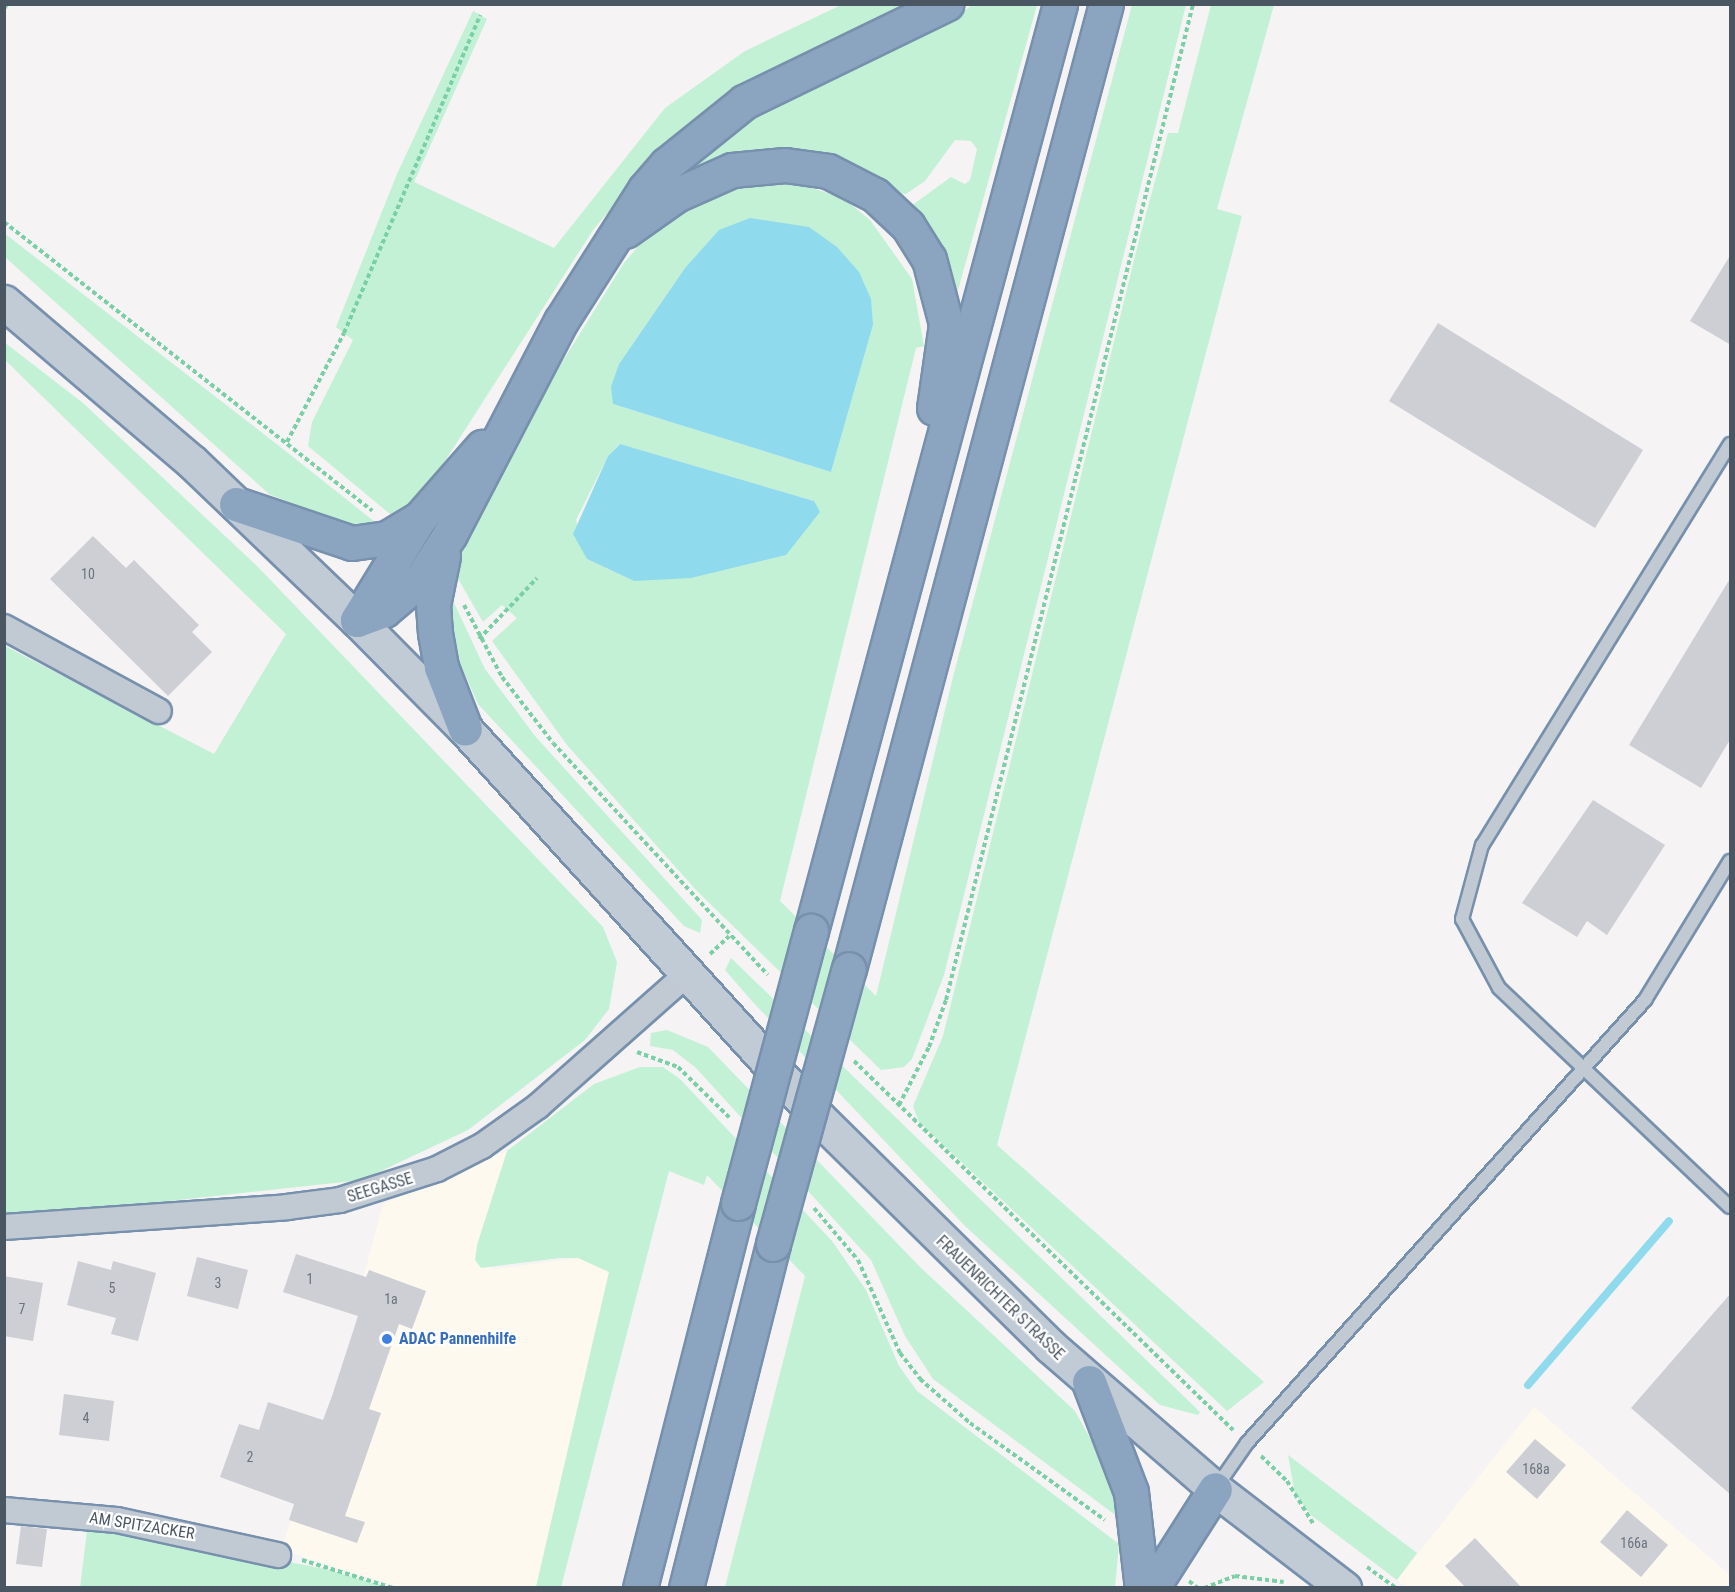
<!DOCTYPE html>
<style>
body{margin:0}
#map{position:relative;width:1735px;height:1592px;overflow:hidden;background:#f5f3f3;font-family:"Roboto Condensed",sans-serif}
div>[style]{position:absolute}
.commercial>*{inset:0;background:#fdf9ef}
.green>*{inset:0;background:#c3f1d5}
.water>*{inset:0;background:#90daee}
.stream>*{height:8px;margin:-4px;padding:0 4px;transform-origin:4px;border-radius:4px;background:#90daee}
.building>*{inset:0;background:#cdcfd5}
.path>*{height:4px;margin-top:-2px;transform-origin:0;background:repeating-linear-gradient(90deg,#7ad0a6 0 4.5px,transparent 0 7.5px)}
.roads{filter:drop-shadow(2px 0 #7690ad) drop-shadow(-2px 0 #7690ad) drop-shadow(0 2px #7690ad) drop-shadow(0 -2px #7690ad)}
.service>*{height:12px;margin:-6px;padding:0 6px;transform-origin:6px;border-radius:6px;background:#c1cad2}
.minor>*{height:24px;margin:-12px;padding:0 12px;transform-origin:12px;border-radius:12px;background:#c1cad2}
.secondary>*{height:33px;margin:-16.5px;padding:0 16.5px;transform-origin:16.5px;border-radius:16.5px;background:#c1cbd6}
.motorway>*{height:33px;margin:-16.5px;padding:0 16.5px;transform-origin:16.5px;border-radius:16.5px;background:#8ba5c1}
.bridges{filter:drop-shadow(2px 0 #7690ad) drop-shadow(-2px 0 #7690ad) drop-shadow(0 2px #7690ad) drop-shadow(0 -2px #7690ad)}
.motorway-bridge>*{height:33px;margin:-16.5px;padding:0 16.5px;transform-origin:16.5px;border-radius:16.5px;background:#8ba5c1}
.dots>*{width:16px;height:16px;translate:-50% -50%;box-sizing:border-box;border:3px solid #fff;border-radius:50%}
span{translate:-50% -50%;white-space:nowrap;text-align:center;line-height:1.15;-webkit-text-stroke:4.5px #fff;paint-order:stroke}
.number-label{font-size:14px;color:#6b747e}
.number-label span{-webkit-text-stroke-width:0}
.street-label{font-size:16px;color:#4a5661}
.shop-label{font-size:16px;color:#366cbe;font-weight:700}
.left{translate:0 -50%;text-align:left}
.frame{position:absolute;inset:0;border:6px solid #4a5661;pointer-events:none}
</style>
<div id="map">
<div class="commercial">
<i style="clip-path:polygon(507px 1151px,475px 1260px,494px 1269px,578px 1258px,609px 1272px,536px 1587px,399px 1587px,281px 1550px,361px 1310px,355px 1308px,383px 1204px)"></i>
<i style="clip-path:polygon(1534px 1407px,1730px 1575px,1730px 1587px,1408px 1588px,1397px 1580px)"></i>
</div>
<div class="green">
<i style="clip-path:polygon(841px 5px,921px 5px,642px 172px,593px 230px,436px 475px,396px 519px,308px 446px,312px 422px,353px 340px,336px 327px,397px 174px,473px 11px,487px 19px,414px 182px,554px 248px,665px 108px,745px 51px)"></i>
<i style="clip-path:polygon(972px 5px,1037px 5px,952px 312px,907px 209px,951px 177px,965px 184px,970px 180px,977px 149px,971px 141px,955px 140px,925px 181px,906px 194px,697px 165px,735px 127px,948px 24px)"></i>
<i style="clip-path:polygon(evenodd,1132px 5px,1186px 5px,944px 975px,912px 1059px,904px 1067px,881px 1070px,696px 890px,567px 745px,492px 641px,517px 618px,502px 605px,483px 622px,453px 570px,526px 420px,624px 263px,662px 218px,722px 185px,784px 179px,843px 198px,870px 220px,912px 279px,924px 346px,916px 348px,780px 901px,876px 996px,954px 673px,1132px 5px,719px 231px,873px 325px,831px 472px,613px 404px,619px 364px,685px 268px,719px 231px,1132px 5px,619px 444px,626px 446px,814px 501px,634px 581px,587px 559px,576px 520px,608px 456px,619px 444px)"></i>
<i style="clip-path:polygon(1211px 5px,1274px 5px,1217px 209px,1242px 216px,997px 1145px,1264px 1382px,1227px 1411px,919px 1122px,913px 1106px,943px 1036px,1140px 236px,1168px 133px,1178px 133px)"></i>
<i style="clip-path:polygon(4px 233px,283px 449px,380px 526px,360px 532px,269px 494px,5px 257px)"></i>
<i style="clip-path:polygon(4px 342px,83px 403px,257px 566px,603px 927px,617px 962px,609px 1009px,585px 1040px,468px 1130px,362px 1180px,5px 1219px,5px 646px,214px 754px,286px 634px,5px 360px)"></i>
<i style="clip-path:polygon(447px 588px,485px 669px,535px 736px,702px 920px,700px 933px,684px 926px,478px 704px,452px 645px)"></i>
<i style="clip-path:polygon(731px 958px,1200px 1412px,1198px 1415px,1160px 1405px,964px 1225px,751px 1000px,725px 970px)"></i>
<i style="clip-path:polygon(667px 1030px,708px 1047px,920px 1267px,1075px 1411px,1105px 1465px,1118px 1517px,933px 1379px,905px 1336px,871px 1260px,696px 1068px,673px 1050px,650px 1046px,651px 1033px)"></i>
<i style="clip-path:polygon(640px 1067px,663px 1067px,680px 1079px,832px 1241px,866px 1290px,899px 1366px,917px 1391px,1119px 1544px,1115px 1587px,725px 1587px,805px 1276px,707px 1175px,704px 1185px,669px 1171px,561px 1587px,536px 1587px,609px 1272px,578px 1258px,560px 1258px,481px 1268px,475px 1260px,477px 1245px,507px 1151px,594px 1084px)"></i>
<i style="clip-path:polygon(1288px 1455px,1417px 1553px,1397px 1580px,1312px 1516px,1295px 1494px)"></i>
<i style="clip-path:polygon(88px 1523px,325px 1569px,387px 1587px,80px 1588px)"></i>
</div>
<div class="water">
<i style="clip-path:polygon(750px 218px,809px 227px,837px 247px,859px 272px,871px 299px,873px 325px,831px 472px,613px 404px,611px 387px,619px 364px,685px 268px,719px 230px)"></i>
<i style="clip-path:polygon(620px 444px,814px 501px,820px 512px,786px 555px,691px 578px,634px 581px,587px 559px,573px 534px,608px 456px)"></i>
</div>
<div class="stream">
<i style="left:1528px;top:1385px;width:216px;rotate:-49.3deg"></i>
</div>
<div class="building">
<i style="clip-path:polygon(1731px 254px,1731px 345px,1690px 321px)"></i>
<i style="clip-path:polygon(1438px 323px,1643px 450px,1595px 528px,1389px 401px)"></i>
<i style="clip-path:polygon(93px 536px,126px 568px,134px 560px,199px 625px,192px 632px,212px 652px,168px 696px,50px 579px)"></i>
<i style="clip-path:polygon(1731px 577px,1731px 738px,1701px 788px,1629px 745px)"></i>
<i style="clip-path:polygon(1593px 800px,1665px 845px,1607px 935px,1587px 921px,1577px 937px,1522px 903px)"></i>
<i style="clip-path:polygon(296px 1254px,366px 1277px,369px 1270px,426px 1291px,412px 1329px,399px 1324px,369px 1409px,381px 1413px,345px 1516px,365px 1522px,357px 1543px,289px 1520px,294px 1504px,220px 1477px,239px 1424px,259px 1430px,268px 1402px,323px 1420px,332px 1396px,358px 1316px,283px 1292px)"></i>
<i style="clip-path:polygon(197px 1257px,248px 1270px,238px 1309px,187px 1296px)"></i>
<i style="clip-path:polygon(78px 1261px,111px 1270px,113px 1261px,156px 1273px,138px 1341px,111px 1334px,116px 1318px,67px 1305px)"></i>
<i style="clip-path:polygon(4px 1276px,43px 1283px,33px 1341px,4px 1336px)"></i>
<i style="clip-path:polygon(1731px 1293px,1731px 1495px,1631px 1408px)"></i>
<i style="clip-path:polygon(64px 1394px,114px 1401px,109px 1441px,59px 1435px)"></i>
<i style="clip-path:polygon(1535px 1439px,1566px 1465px,1537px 1499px,1506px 1472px)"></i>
<i style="clip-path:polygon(1627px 1510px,1668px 1545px,1641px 1577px,1600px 1542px)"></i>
<i style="clip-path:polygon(21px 1526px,47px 1529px,42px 1567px,16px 1564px)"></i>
<i style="clip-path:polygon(1475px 1538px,1521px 1587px,1465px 1587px,1445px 1566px)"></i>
</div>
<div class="path">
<i style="left:4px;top:9px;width:6px;rotate:-59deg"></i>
<i style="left:4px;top:222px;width:468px;rotate:38.1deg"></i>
<i style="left:287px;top:442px;width:123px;rotate:-62.4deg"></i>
<i style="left:344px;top:333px;width:346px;rotate:-66.8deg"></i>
<i style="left:464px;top:605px;width:81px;rotate:62.2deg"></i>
<i style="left:502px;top:677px;width:83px;rotate:52.3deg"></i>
<i style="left:553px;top:743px;width:316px;rotate:47.2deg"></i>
<i style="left:479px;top:639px;width:84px;rotate:-46.4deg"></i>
<i style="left:710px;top:954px;width:26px;rotate:-43deg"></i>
<i style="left:637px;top:1052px;width:44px;rotate:20.1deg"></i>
<i style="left:678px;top:1067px;width:74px;rotate:44.5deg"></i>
<i style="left:854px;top:1061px;width:529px;rotate:44.23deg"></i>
<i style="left:899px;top:1105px;width:65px;rotate:-62.7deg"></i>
<i style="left:929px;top:1047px;width:50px;rotate:-70.1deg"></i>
<i style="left:946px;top:1000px;width:1026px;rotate:-76.07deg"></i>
<i style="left:814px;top:1208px;width:68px;rotate:49.8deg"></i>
<i style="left:858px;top:1260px;width:102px;rotate:65.7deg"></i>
<i style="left:900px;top:1353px;width:33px;rotate:52deg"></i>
<i style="left:920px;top:1379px;width:67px;rotate:41.3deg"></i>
<i style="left:970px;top:1423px;width:166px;rotate:35.7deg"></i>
<i style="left:1261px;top:1456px;width:36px;rotate:44deg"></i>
<i style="left:1287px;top:1481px;width:52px;rotate:58.5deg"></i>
<i style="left:302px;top:1560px;width:95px;rotate:17.1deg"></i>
<i style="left:1367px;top:1567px;width:36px;rotate:36deg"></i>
<i style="left:1189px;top:1581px;width:11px;rotate:38deg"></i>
<i style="left:1204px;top:1588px;width:33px;rotate:-21deg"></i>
<i style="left:1235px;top:1576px;width:49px;rotate:7deg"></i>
</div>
<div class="roads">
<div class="service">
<i style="left:1730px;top:444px;width:471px;rotate:121.7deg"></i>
<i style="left:1482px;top:845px;width:77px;rotate:105.1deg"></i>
<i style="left:1462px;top:919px;width:78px;rotate:61.8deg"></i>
<i style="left:1499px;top:988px;width:318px;rotate:43.5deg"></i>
<i style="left:1215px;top:1489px;width:56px;rotate:-55.2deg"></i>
<i style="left:1247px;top:1443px;width:596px;rotate:-48.06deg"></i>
<i style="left:1645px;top:1000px;width:163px;rotate:-58.6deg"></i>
</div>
<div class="minor">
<i style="left:4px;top:627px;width:176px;rotate:28.5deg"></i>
<i style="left:4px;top:1227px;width:284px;rotate:-4deg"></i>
<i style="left:287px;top:1207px;width:53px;rotate:-7.5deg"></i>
<i style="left:340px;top:1200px;width:102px;rotate:-17.7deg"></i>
<i style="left:437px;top:1169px;width:51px;rotate:-27.1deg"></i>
<i style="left:482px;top:1146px;width:69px;rotate:-35.5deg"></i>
<i style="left:538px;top:1106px;width:198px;rotate:-41.5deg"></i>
<i style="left:4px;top:1510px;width:113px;rotate:5.1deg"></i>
<i style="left:117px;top:1520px;width:165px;rotate:12.3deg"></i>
</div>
<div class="secondary">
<i style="left:4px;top:302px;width:245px;rotate:40.4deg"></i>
<i style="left:191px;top:461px;width:230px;rotate:43.8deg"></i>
<i style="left:357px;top:620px;width:153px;rotate:45.3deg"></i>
<i style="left:465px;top:729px;width:523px;rotate:47.71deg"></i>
<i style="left:817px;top:1116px;width:327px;rotate:44.6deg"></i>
<i style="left:1050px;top:1346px;width:218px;rotate:40.9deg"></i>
<i style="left:1215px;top:1489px;width:163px;rotate:37.5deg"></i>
</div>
<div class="motorway">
<i style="left:625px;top:231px;width:62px;rotate:-35.2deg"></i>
<i style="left:676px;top:195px;width:61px;rotate:-24.1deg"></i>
<i style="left:732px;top:170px;width:53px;rotate:-5.4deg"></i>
<i style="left:785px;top:165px;width:43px;rotate:7.9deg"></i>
<i style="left:828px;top:171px;width:53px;rotate:27.1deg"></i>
<i style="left:875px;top:195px;width:45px;rotate:43.2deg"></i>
<i style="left:908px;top:226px;width:39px;rotate:58deg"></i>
<i style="left:929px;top:259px;width:67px;rotate:75.3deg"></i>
<i style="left:946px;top:324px;width:85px;rotate:98.1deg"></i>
<i style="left:236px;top:504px;width:122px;rotate:18.6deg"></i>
<i style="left:352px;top:543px;width:35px;rotate:-8deg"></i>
<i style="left:387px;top:538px;width:35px;rotate:-31deg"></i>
<i style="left:443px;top:556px;width:50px;rotate:101.5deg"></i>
<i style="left:433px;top:605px;width:28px;rotate:86deg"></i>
<i style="left:435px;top:633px;width:35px;rotate:80deg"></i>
<i style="left:441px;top:667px;width:66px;rotate:68.8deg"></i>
<i style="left:357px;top:620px;width:29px;rotate:-20deg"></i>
<i style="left:384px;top:610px;width:48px;rotate:-40deg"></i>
<i style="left:421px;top:579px;width:54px;rotate:-57.2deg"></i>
<i style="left:450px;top:534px;width:240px;rotate:-62.5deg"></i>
<i style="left:561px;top:321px;width:156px;rotate:-57.5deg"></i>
<i style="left:645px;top:189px;width:33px;rotate:-49deg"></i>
<i style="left:667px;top:164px;width:99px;rotate:-38.8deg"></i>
<i style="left:744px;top:102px;width:225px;rotate:-25.9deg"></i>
<i style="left:357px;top:620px;width:119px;rotate:-58.5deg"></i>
<i style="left:419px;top:519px;width:96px;rotate:-48.8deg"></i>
<i style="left:811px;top:931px;width:960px;rotate:-74.96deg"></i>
<i style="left:849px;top:969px;width:999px;rotate:-75.09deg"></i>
<i style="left:1089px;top:1382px;width:118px;rotate:69.1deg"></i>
<i style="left:1131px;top:1492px;width:97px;rotate:83.5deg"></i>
<i style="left:640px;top:1588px;width:397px;rotate:-75.7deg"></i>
<i style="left:686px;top:1588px;width:355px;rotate:-75.8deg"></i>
<i style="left:1152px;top:1588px;width:117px;rotate:-57.5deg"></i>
</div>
</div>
<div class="bridges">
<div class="motorway-bridge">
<i style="left:738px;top:1203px;width:282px;rotate:-75deg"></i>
<i style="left:773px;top:1244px;width:285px;rotate:-74.6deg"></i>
</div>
</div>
<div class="dots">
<i style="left:387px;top:1339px;background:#3f7fe0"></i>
</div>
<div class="number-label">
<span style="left:88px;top:574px">10</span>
<span style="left:310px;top:1279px">1</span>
<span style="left:218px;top:1283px">3</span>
<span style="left:112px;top:1288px">5</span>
<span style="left:391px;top:1299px">1a</span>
<span style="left:22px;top:1309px">7</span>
<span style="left:86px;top:1418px">4</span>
<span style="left:250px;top:1457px">2</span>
<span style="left:1536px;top:1469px">168a</span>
<span style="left:1634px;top:1543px">166a</span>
</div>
<div class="street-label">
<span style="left:380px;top:1188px;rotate:-17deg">SEEGASSE</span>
<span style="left:1000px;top:1298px;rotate:44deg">FRAUENRICHTER STRASSE</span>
<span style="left:142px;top:1526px;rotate:9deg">AM SPITZACKER</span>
</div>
<div class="shop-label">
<span class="left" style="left:399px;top:1339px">ADAC Pannenhilfe</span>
</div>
<div class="frame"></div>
</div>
